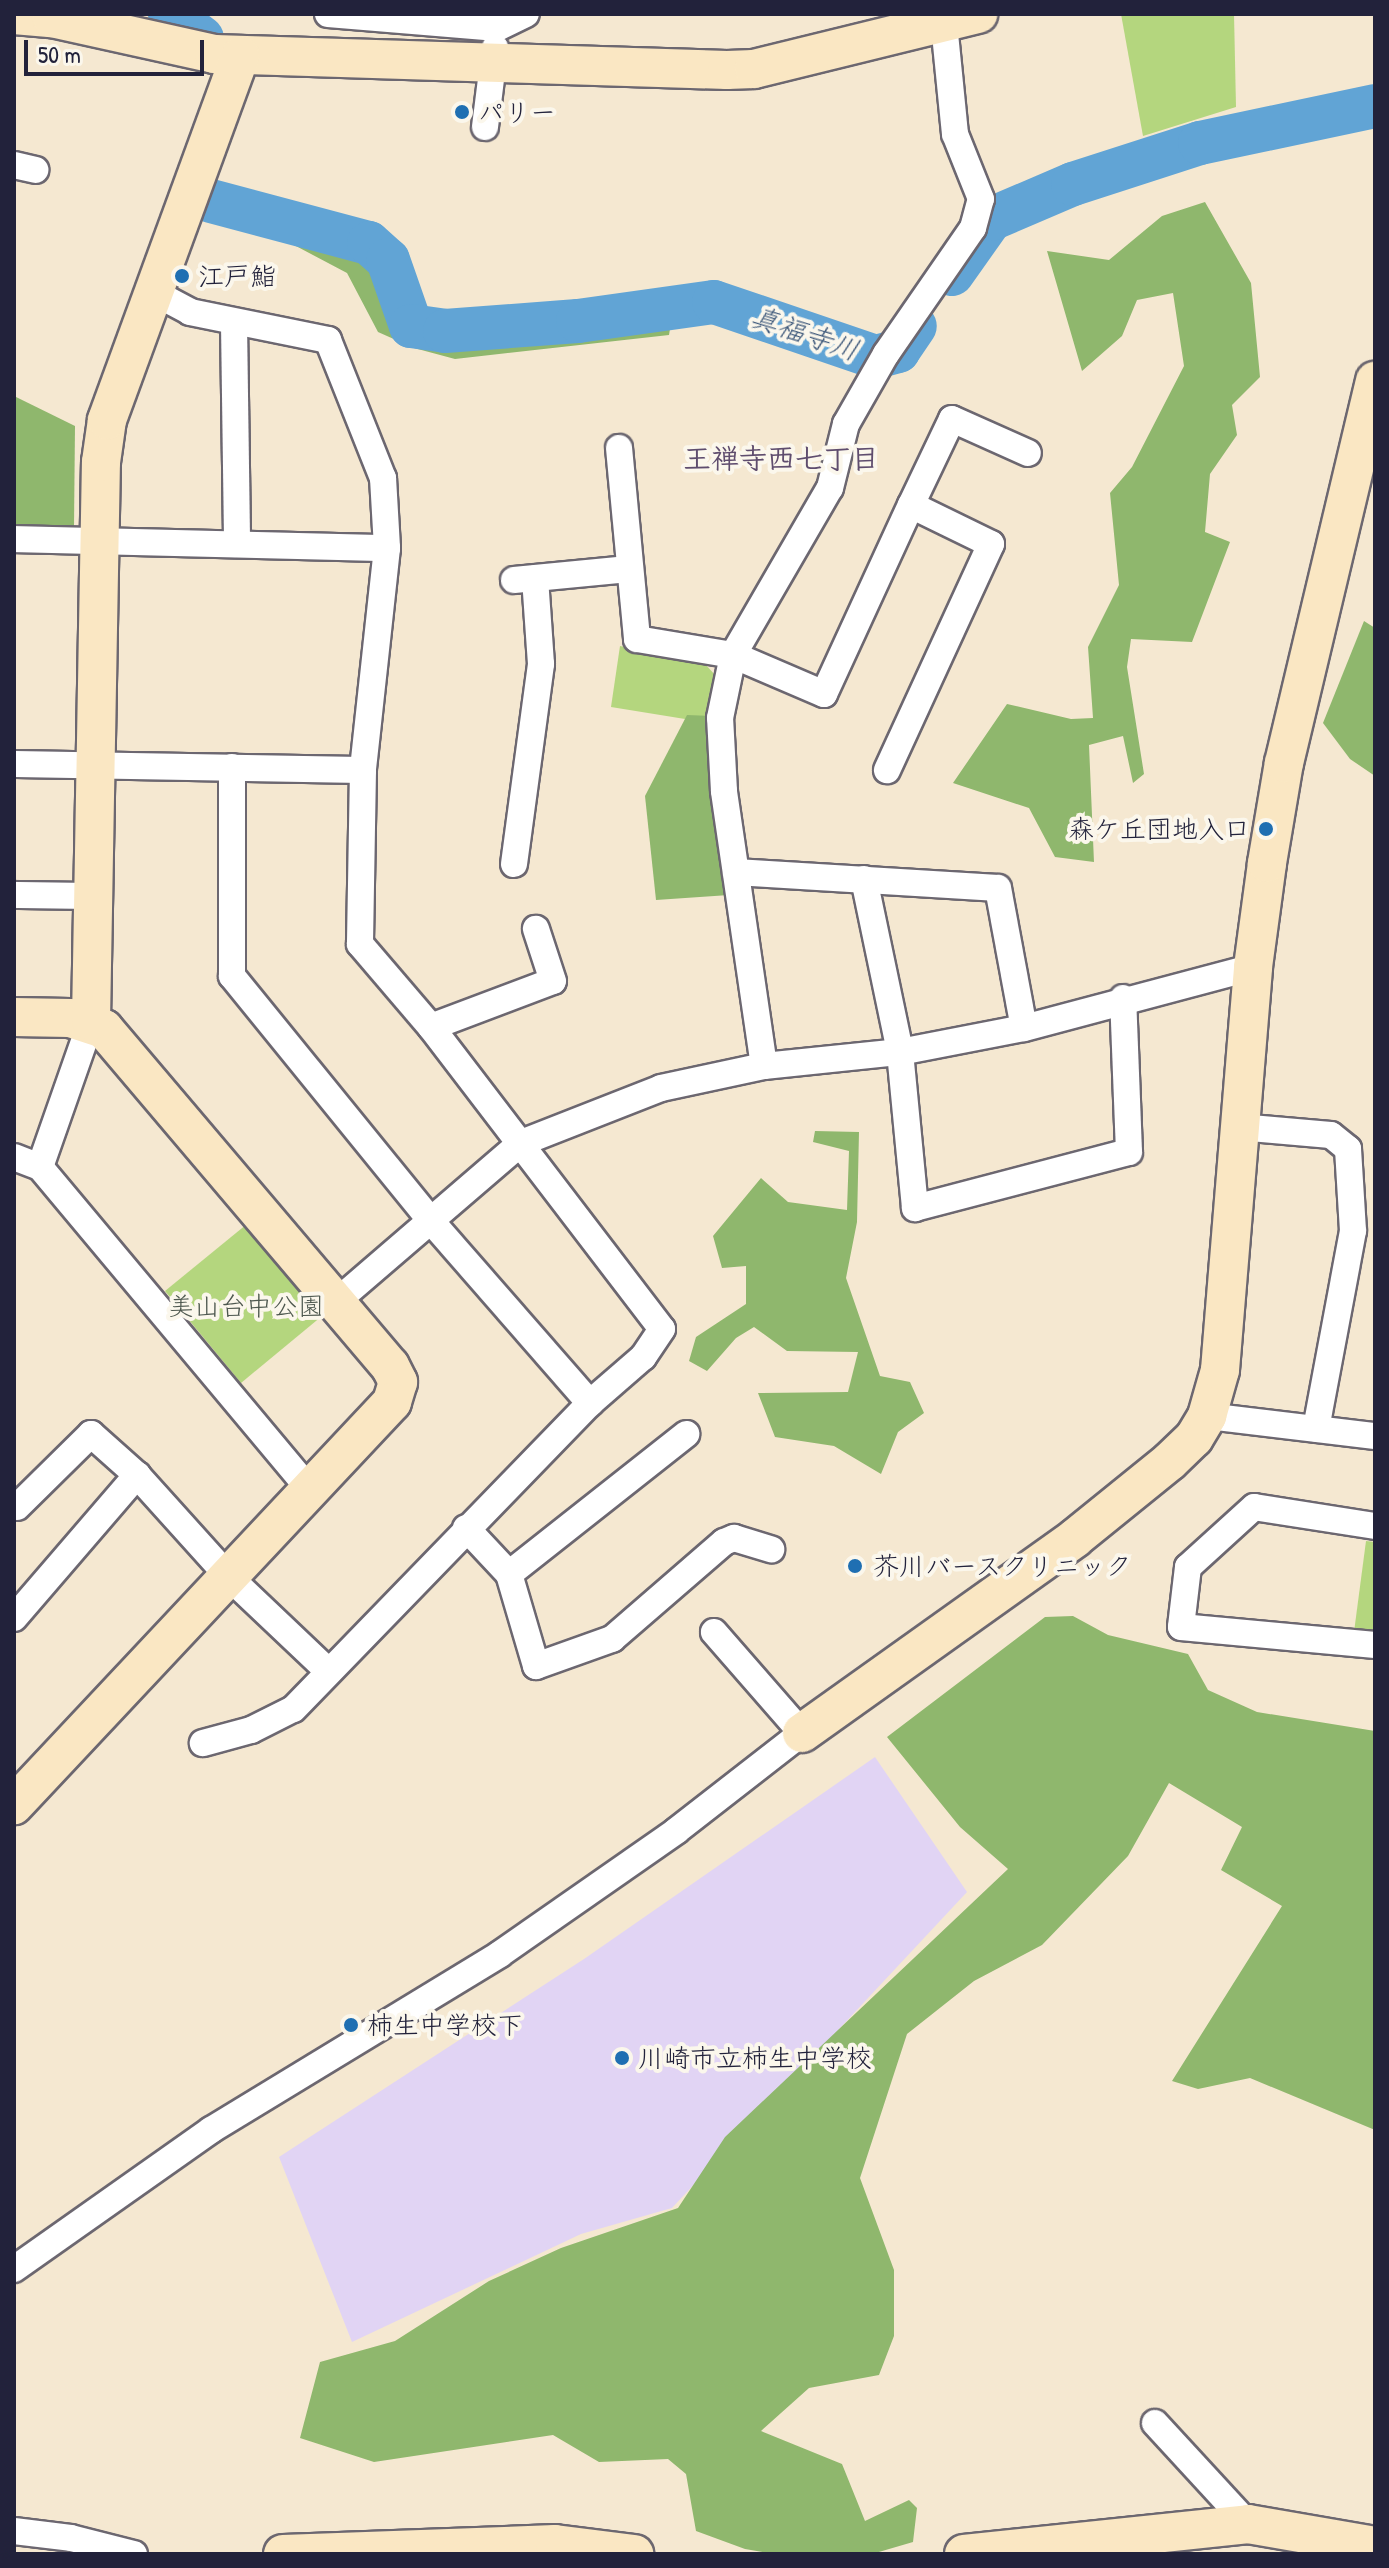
<!DOCTYPE html>
<meta charset="utf-8">
<style>
body{margin:0}
#map{position:relative;width:1389px;height:2568px;overflow:hidden;background:#f5e8d1;font-family:"Patrick Hand","Klee One",sans-serif}
div>[style]{position:absolute}
.built>*{inset:0;background:#e1d4f4}
.green>*{inset:0;background:#b4d67e}
.forest>*{inset:0;background:#8fb76d}
.river>*{height:44px;margin:-22px;padding:0 22px;transform-origin:22px;border-radius:22px;background:#61a4d5}
.roads{filter:drop-shadow(2px 0 #6c6770) drop-shadow(-2px 0 #6c6770) drop-shadow(0 2px #6c6770) drop-shadow(0 -2px #6c6770)}
.street>*{height:26px;margin:-13px;padding:0 13px;transform-origin:13px;border-radius:13px;background:#fff}
.secondary>*{height:38px;margin:-19px;padding:0 19px;transform-origin:19px;border-radius:19px;background:#fae7c3}
.dots>*{width:22px;height:22px;translate:-50% -50%;box-sizing:border-box;border:4px solid #fbf7ec;border-radius:50%}
span{translate:-50% -50%;white-space:nowrap;text-align:center;line-height:1.15;-webkit-text-stroke:8px #fbf7ec;paint-order:stroke}
.poi-label{font-size:26px;color:#22223b}
.left{translate:0 -50%;text-align:left}
.right{translate:-100% -50%;text-align:right}
.park-label{font-size:26px;color:#4e584f}
.water-label{font-size:28px;color:#3b5679;font-style:italic}
.neighbourhood-label{font-size:28px;color:#5f4d6e;font-weight:700}
.frame{position:absolute;inset:0;border:16px solid #22223b;pointer-events:none}
.scale{position:absolute;left:24px;top:40px;width:180px;height:36px;box-sizing:border-box;border:4px solid #22223b;border-top:0;padding-left:10px;font-size:24px;line-height:28px;white-space:nowrap;color:#22223b;-webkit-text-stroke:6px #fbf7ec;paint-order:stroke}
</style>
<div id="map">
<div class="built">
<i style="clip-path:polygon(875px 1757px,967px 1892px,672px 2208px,581px 2234px,352px 2342px,279px 2157px,584px 1959px)"></i>
</div>
<div class="green">
<i style="clip-path:polygon(1121px 14px,1234px 14px,1236px 107px,1143px 136px)"></i>
<i style="clip-path:polygon(620px 646px,705px 664px,716px 676px,712px 716px,685px 719px,611px 707px)"></i>
<i style="clip-path:polygon(247px 1224px,322px 1316px,241px 1383px,165px 1291px)"></i>
<i style="clip-path:polygon(1366px 1541px,1375px 1542px,1375px 1633px,1354px 1632px)"></i>
</div>
<div class="forest">
<i style="clip-path:polygon(1205px 202px,1251px 283px,1260px 377px,1232px 405px,1237px 435px,1210px 474px,1205px 532px,1230px 542px,1192px 642px,1131px 639px,1127px 667px,1144px 774px,1133px 783px,1123px 736px,1089px 745px,1094px 862px,1055px 857px,1029px 808px,953px 783px,1007px 704px,1071px 719px,1093px 718px,1088px 647px,1119px 585px,1110px 493px,1132px 467px,1184px 366px,1173px 293px,1137px 300px,1122px 336px,1082px 371px,1047px 251px,1109px 260px,1162px 216px)"></i>
<i style="clip-path:polygon(291px 218px,377px 249px,388px 293px,406px 326px,425px 335px,672px 317px,669px 335px,455px 359px,414px 348px,378px 332px,347px 273px,294px 245px)"></i>
<i style="clip-path:polygon(14px 396px,75px 426px,74px 527px,14px 528px)"></i>
<i style="clip-path:polygon(1364px 621px,1375px 628px,1375px 776px,1350px 759px,1323px 723px)"></i>
<i style="clip-path:polygon(687px 715px,712px 716px,729px 895px,656px 900px,645px 796px)"></i>
<i style="clip-path:polygon(815px 1131px,859px 1132px,857px 1222px,846px 1278px,880px 1376px,910px 1382px,924px 1413px,898px 1432px,881px 1474px,834px 1446px,775px 1437px,758px 1393px,848px 1392px,858px 1352px,787px 1351px,754px 1327px,736px 1338px,707px 1371px,689px 1361px,696px 1337px,746px 1304px,746px 1266px,722px 1268px,713px 1236px,761px 1178px,788px 1202px,847px 1210px,849px 1151px,813px 1142px)"></i>
<i style="clip-path:polygon(1073px 1616px,1108px 1635px,1188px 1654px,1208px 1690px,1257px 1712px,1375px 1731px,1375px 2130px,1250px 2078px,1198px 2089px,1172px 2081px,1282px 1906px,1221px 1870px,1242px 1827px,1169px 1783px,1128px 1856px,1042px 1945px,974px 1981px,907px 2034px,860px 2178px,894px 2270px,894px 2336px,879px 2375px,809px 2388px,761px 2431px,842px 2464px,865px 2521px,909px 2500px,917px 2508px,913px 2542px,872px 2554px,774px 2554px,745px 2549px,696px 2531px,686px 2474px,668px 2459px,599px 2462px,553px 2435px,374px 2462px,300px 2438px,320px 2362px,395px 2341px,489px 2281px,561px 2248px,678px 2208px,725px 2137px,1008px 1869px,960px 1827px,887px 1737px,1045px 1617px)"></i>
</div>
<div class="river">
<i style="left:170px;top:14px;width:40px;rotate:37deg"></i>
<i style="left:211px;top:201px;width:163px;rotate:14.9deg"></i>
<i style="left:369px;top:243px;width:25px;rotate:42deg"></i>
<i style="left:388px;top:260px;width:70px;rotate:70.8deg"></i>
<i style="left:411px;top:326px;width:34px;rotate:8deg"></i>
<i style="left:445px;top:331px;width:133px;rotate:-4.3deg"></i>
<i style="left:578px;top:321px;width:137px;rotate:-8deg"></i>
<i style="left:714px;top:302px;width:171px;rotate:18.8deg"></i>
<i style="left:876px;top:357px;width:23px;rotate:-15deg"></i>
<i style="left:898px;top:351px;width:30px;rotate:-56deg"></i>
<i style="left:952px;top:274px;width:67px;rotate:-54.7deg"></i>
<i style="left:991px;top:219px;width:89px;rotate:-23.1deg"></i>
<i style="left:1073px;top:184px;width:133px;rotate:-17.9deg"></i>
<i style="left:1200px;top:143px;width:179px;rotate:-11.9deg"></i>
</div>
<div class="roads">
<div class="street">
<i style="left:328px;top:14px;width:170px;rotate:4.7deg"></i>
<i style="left:497px;top:28px;width:32px;rotate:-26deg"></i>
<i style="left:485px;top:127px;width:80px;rotate:-82.8deg"></i>
<i style="left:14px;top:165px;width:22px;rotate:13deg"></i>
<i style="left:155px;top:293px;width:40px;rotate:28deg"></i>
<i style="left:190px;top:312px;width:141px;rotate:11.5deg"></i>
<i style="left:328px;top:340px;width:149px;rotate:68.3deg"></i>
<i style="left:383px;top:478px;width:70px;rotate:86.7deg"></i>
<i style="left:387px;top:548px;width:223px;rotate:96.2deg"></i>
<i style="left:363px;top:770px;width:174px;rotate:91deg"></i>
<i style="left:360px;top:944px;width:109px;rotate:49.5deg"></i>
<i style="left:431px;top:1027px;width:380px;rotate:52.6deg"></i>
<i style="left:662px;top:1329px;width:34px;rotate:124deg"></i>
<i style="left:643px;top:1357px;width:70px;rotate:139deg"></i>
<i style="left:590px;top:1403px;width:426px;rotate:134.1deg"></i>
<i style="left:293px;top:1709px;width:47px;rotate:153.4deg"></i>
<i style="left:251px;top:1730px;width:50px;rotate:164.8deg"></i>
<i style="left:234px;top:323px;width:221px;rotate:89.2deg"></i>
<i style="left:619px;top:448px;width:192px;rotate:84.6deg"></i>
<i style="left:637px;top:639px;width:97px;rotate:9.5deg"></i>
<i style="left:733px;top:655px;width:99px;rotate:23.2deg"></i>
<i style="left:824px;top:694px;width:208px;rotate:-65.3deg"></i>
<i style="left:911px;top:505px;width:89px;rotate:26deg"></i>
<i style="left:991px;top:544px;width:249px;rotate:114.7deg"></i>
<i style="left:911px;top:505px;width:95px;rotate:-64.5deg"></i>
<i style="left:952px;top:419px;width:83px;rotate:24.1deg"></i>
<i style="left:14px;top:539px;width:373px;rotate:1.4deg"></i>
<i style="left:514px;top:580px;width:115px;rotate:-5.5deg"></i>
<i style="left:14px;top:764px;width:349px;rotate:1deg"></i>
<i style="left:232px;top:767px;width:209px;rotate:90deg"></i>
<i style="left:232px;top:976px;width:316px;rotate:50.9deg"></i>
<i style="left:431px;top:1221px;width:242px;rotate:48.9deg"></i>
<i style="left:514px;top:864px;width:202px;rotate:-82.3deg"></i>
<i style="left:541px;top:664px;width:86px;rotate:-94deg"></i>
<i style="left:736px;top:872px;width:262px;rotate:3.5deg"></i>
<i style="left:998px;top:888px;width:142px;rotate:79.5deg"></i>
<i style="left:864px;top:879px;width:177px;rotate:78.2deg"></i>
<i style="left:900px;top:1052px;width:157px;rotate:84.5deg"></i>
<i style="left:915px;top:1208px;width:221px;rotate:-14.7deg"></i>
<i style="left:1129px;top:1152px;width:154px;rotate:-92.2deg"></i>
<i style="left:14px;top:895px;width:82px;rotate:0.7deg"></i>
<i style="left:431px;top:1027px;width:130px;rotate:-20.7deg"></i>
<i style="left:553px;top:981px;width:55px;rotate:-108.1deg"></i>
<i style="left:764px;top:1066px;width:278px;rotate:-98.3deg"></i>
<i style="left:724px;top:791px;width:73px;rotate:-93.1deg"></i>
<i style="left:720px;top:718px;width:64px;rotate:-78.3deg"></i>
<i style="left:733px;top:655px;width:193px;rotate:-59.9deg"></i>
<i style="left:830px;top:488px;width:66px;rotate:-76deg"></i>
<i style="left:846px;top:424px;width:81px;rotate:-60.3deg"></i>
<i style="left:886px;top:354px;width:153px;rotate:-55.4deg"></i>
<i style="left:973px;top:228px;width:30px;rotate:-75deg"></i>
<i style="left:981px;top:199px;width:70px;rotate:-111.8deg"></i>
<i style="left:955px;top:134px;width:112px;rotate:-95.7deg"></i>
<i style="left:1239px;top:1127px;width:92px;rotate:5deg"></i>
<i style="left:1331px;top:1135px;width:22px;rotate:39deg"></i>
<i style="left:1348px;top:1149px;width:82px;rotate:86.5deg"></i>
<i style="left:1353px;top:1231px;width:201px;rotate:100.6deg"></i>
<i style="left:14px;top:1157px;width:28px;rotate:21deg"></i>
<i style="left:40px;top:1167px;width:422px;rotate:50.1deg"></i>
<i style="left:40px;top:1167px;width:155px;rotate:-70.7deg"></i>
<i style="left:336px;top:1302px;width:244px;rotate:-40.7deg"></i>
<i style="left:521px;top:1143px;width:150px;rotate:-21.4deg"></i>
<i style="left:661px;top:1088px;width:105px;rotate:-12.1deg"></i>
<i style="left:764px;top:1066px;width:137px;rotate:-5.9deg"></i>
<i style="left:900px;top:1052px;width:126px;rotate:-11deg"></i>
<i style="left:1024px;top:1028px;width:237px;rotate:-14.9deg"></i>
<i style="left:1207px;top:1416px;width:169px;rotate:6.8deg"></i>
<i style="left:17px;top:1507px;width:104px;rotate:-44.6deg"></i>
<i style="left:91px;top:1434px;width:62px;rotate:41.7deg"></i>
<i style="left:137px;top:1475px;width:137px;rotate:48deg"></i>
<i style="left:229px;top:1577px;width:135px;rotate:43.5deg"></i>
<i style="left:1375px;top:1526px;width:122px;rotate:-171.1deg"></i>
<i style="left:1254px;top:1507px;width:89px;rotate:137.7deg"></i>
<i style="left:1188px;top:1567px;width:60px;rotate:96.7deg"></i>
<i style="left:1181px;top:1627px;width:195px;rotate:5.3deg"></i>
<i style="left:466px;top:1528px;width:63px;rotate:46.9deg"></i>
<i style="left:509px;top:1574px;width:96px;rotate:73.6deg"></i>
<i style="left:536px;top:1666px;width:81px;rotate:-19.6deg"></i>
<i style="left:612px;top:1639px;width:148px;rotate:-40.9deg"></i>
<i style="left:724px;top:1542px;width:11px;rotate:-22deg"></i>
<i style="left:734px;top:1538px;width:39px;rotate:17deg"></i>
<i style="left:509px;top:1574px;width:226px;rotate:-38.3deg"></i>
<i style="left:14px;top:1618px;width:189px;rotate:-49.3deg"></i>
<i style="left:14px;top:2269px;width:241px;rotate:-35.2deg"></i>
<i style="left:211px;top:2130px;width:338px;rotate:-31.3deg"></i>
<i style="left:500px;top:1954px;width:215px;rotate:-34.9deg"></i>
<i style="left:676px;top:1831px;width:160px;rotate:-37.9deg"></i>
<i style="left:802px;top:1733px;width:134px;rotate:-131.1deg"></i>
<i style="left:1155px;top:2423px;width:137px;rotate:47.4deg"></i>
<i style="left:14px;top:2531px;width:57px;rotate:7deg"></i>
<i style="left:71px;top:2538px;width:65px;rotate:14.3deg"></i>
</div>
<div class="secondary">
<i style="left:14px;top:15px;width:38px;rotate:5deg"></i>
<i style="left:52px;top:18px;width:166px;rotate:12.5deg"></i>
<i style="left:214px;top:54px;width:513px;rotate:1.79deg"></i>
<i style="left:727px;top:70px;width:27px;rotate:-2deg"></i>
<i style="left:754px;top:69px;width:231px;rotate:-13.8deg"></i>
<i style="left:14px;top:1017px;width:56px;rotate:1deg"></i>
<i style="left:70px;top:1018px;width:36px;rotate:18deg"></i>
<i style="left:104px;top:1029px;width:442px;rotate:49.7deg"></i>
<i style="left:390px;top:1366px;width:18px;rotate:63deg"></i>
<i style="left:398px;top:1382px;width:21px;rotate:107deg"></i>
<i style="left:392px;top:1402px;width:553px;rotate:133.17deg"></i>
<i style="left:91px;top:1021px;width:559px;rotate:-88.98deg"></i>
<i style="left:101px;top:462px;width:42px;rotate:-81.9deg"></i>
<i style="left:107px;top:420px;width:388px;rotate:-69.9deg"></i>
<i style="left:802px;top:1733px;width:335px;rotate:-35.5deg"></i>
<i style="left:1075px;top:1538px;width:122px;rotate:-39deg"></i>
<i style="left:1170px;top:1461px;width:33px;rotate:-44deg"></i>
<i style="left:1194px;top:1438px;width:26px;rotate:-59deg"></i>
<i style="left:1207px;top:1416px;width:48px;rotate:-74.2deg"></i>
<i style="left:1220px;top:1370px;width:404px;rotate:-85.3deg"></i>
<i style="left:1253px;top:967px;width:105px;rotate:-82.3deg"></i>
<i style="left:1267px;top:863px;width:101px;rotate:-80.4deg"></i>
<i style="left:1284px;top:763px;width:393px;rotate:-76.6deg"></i>
<i style="left:283px;top:2554px;width:272px;rotate:-2.1deg"></i>
<i style="left:555px;top:2544px;width:80px;rotate:7.2deg"></i>
<i style="left:964px;top:2554px;width:286px;rotate:-6deg"></i>
<i style="left:1248px;top:2524px;width:129px;rotate:9.8deg"></i>
</div>
</div>
<div class="dots">
<i style="left:462px;top:112px;background:#1f6fb2"></i>
<i style="left:182px;top:276px;background:#1f6fb2"></i>
<i style="left:1266px;top:829px;background:#1f6fb2"></i>
<i style="left:855px;top:1566px;background:#1f6fb2"></i>
<i style="left:351px;top:2025px;background:#1f6fb2"></i>
<i style="left:622px;top:2058px;background:#1f6fb2"></i>
</div>
<div class="poi-label">
<span class="left" style="left:478px;top:112px">パリー</span>
<span class="left" style="left:198px;top:276px">江戸鮨</span>
<span class="right" style="left:1250px;top:829px">森ケ丘団地入口</span>
<span class="left" style="left:873px;top:1566px">芥川バースクリニック</span>
<span class="left" style="left:367px;top:2025px">柿生中学校下</span>
<span class="left" style="left:638px;top:2058px">川崎市立柿生中学校</span>
</div>
<div class="park-label">
<span style="left:246px;top:1306px">美山台中公園</span>
</div>
<div class="water-label">
<span style="left:805px;top:333px;rotate:19deg">真福寺川</span>
</div>
<div class="neighbourhood-label">
<span style="left:781px;top:458px">王禅寺西七丁目</span>
</div>
<div class="frame"></div>
<div class="scale">50 m</div>
</div>
